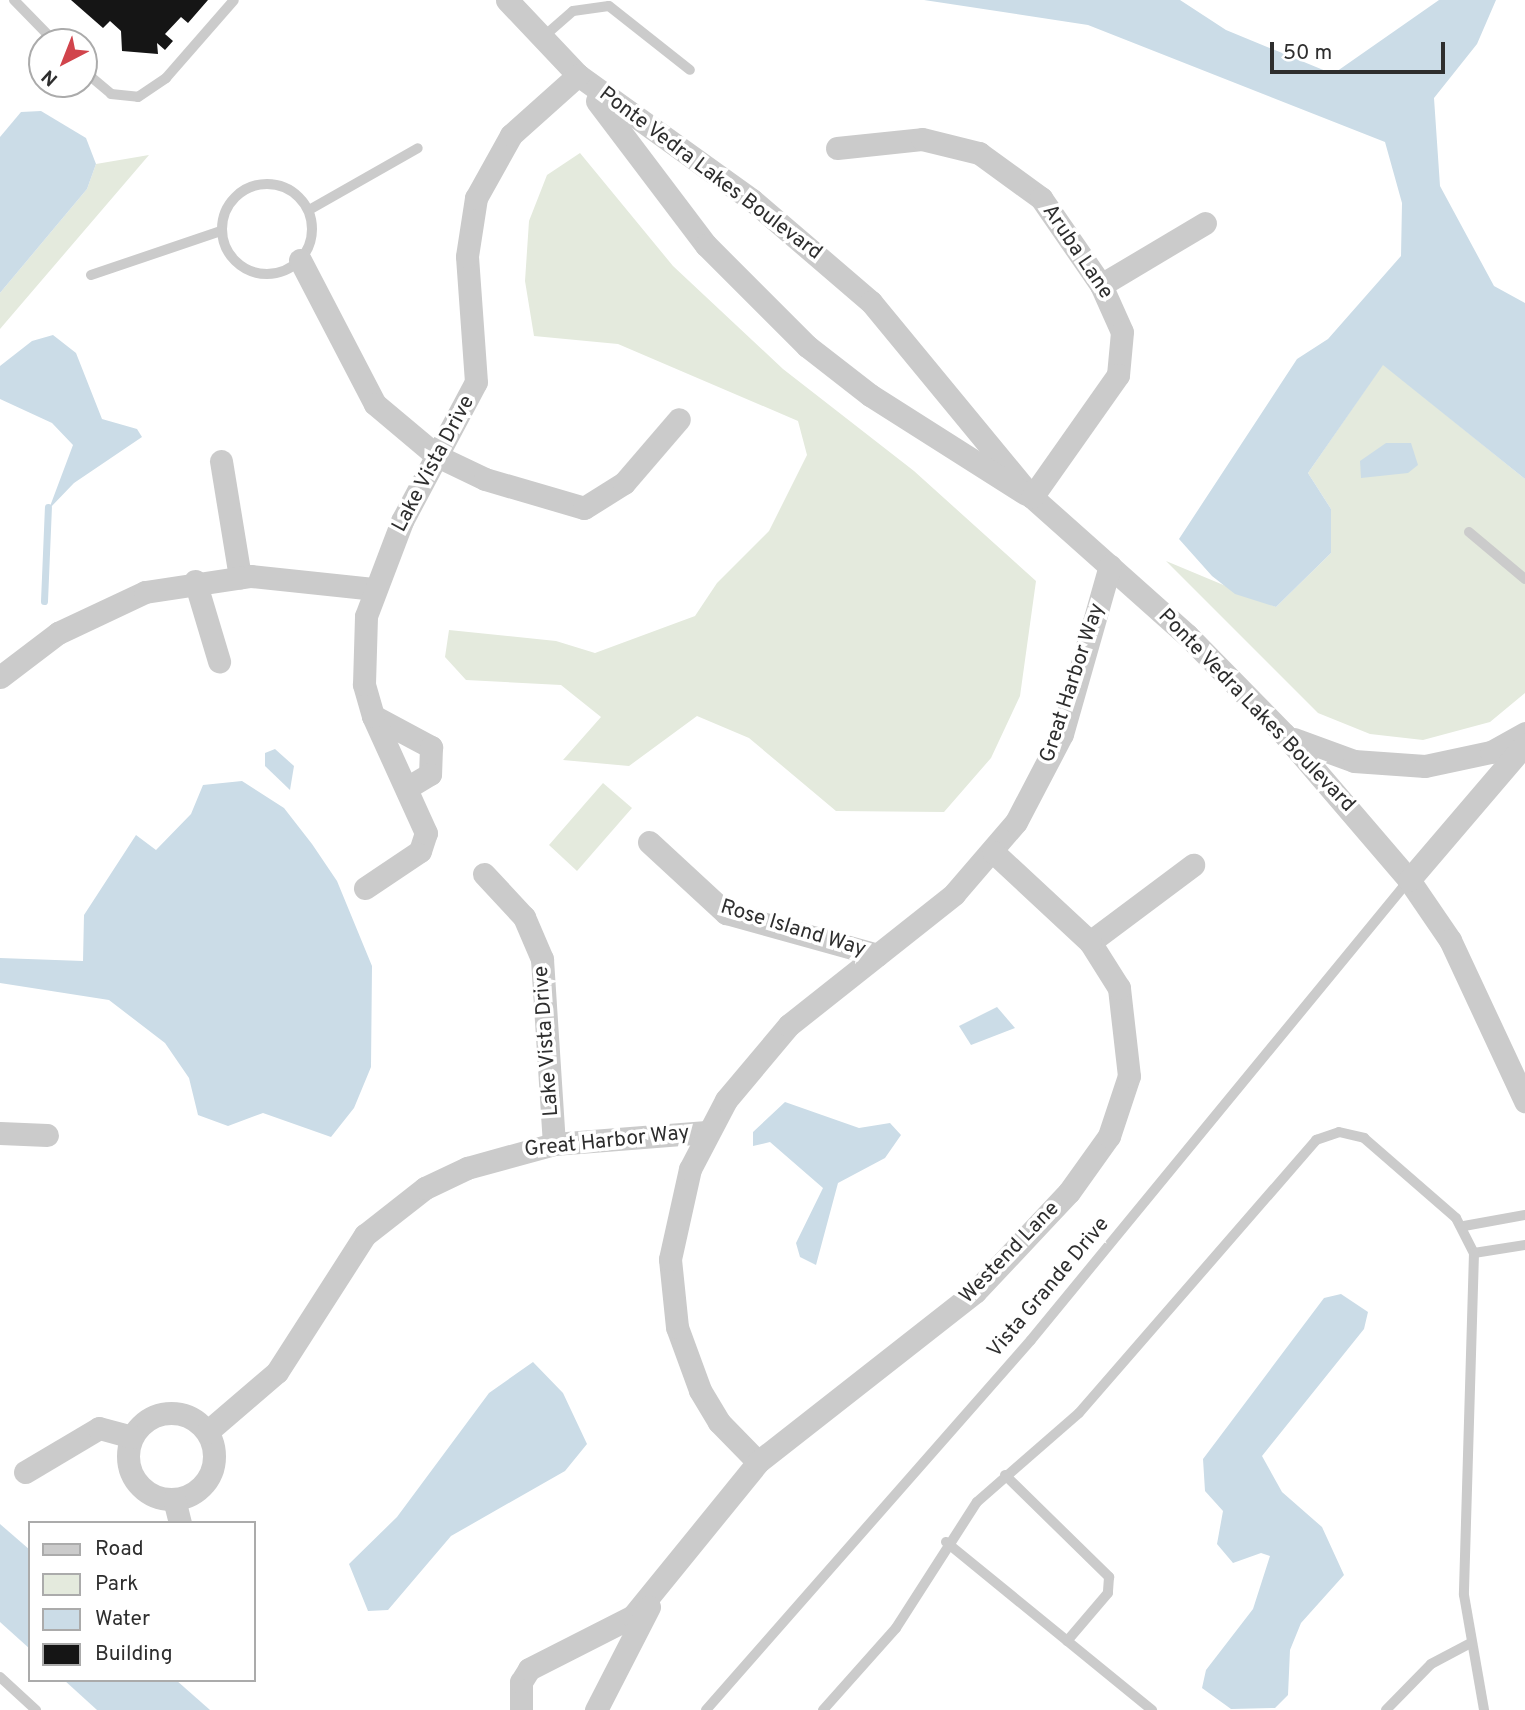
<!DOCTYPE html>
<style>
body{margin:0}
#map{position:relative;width:1525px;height:1710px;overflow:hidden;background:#fff;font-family:Overpass,sans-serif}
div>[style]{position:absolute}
.green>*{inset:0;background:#e4eadd}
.water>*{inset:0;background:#cbdce7}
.stream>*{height:7px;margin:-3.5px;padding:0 3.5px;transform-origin:3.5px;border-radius:3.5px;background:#cbdce7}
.building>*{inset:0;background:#151515}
.lane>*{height:10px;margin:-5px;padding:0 5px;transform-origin:5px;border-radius:5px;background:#cbcbcb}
.lane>.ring{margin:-5px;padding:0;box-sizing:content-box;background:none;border:10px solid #cbcbcb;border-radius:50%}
.street>*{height:23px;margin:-11.5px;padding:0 11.5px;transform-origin:11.5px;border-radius:11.5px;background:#cbcbcb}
.street>.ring{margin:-11.5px;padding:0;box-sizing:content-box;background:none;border:23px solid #cbcbcb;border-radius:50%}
span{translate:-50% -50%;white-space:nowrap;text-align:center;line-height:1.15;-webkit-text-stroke:7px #fff;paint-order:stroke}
.street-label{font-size:21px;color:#2e2e2e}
.legend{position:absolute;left:28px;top:1521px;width:228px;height:161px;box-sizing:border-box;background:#fff;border:2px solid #ababab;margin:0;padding:9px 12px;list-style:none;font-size:21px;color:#2e2e2e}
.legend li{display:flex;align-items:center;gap:14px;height:35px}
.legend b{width:35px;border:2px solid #ababab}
.north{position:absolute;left:28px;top:28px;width:70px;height:70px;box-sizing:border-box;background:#fff;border:2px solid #ababab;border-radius:50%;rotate:222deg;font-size:19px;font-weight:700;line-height:28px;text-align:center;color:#2e2e2e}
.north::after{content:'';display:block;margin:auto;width:24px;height:32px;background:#d1444c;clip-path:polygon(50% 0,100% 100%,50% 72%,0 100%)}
.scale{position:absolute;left:1270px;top:42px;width:175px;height:32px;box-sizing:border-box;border:4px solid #2e2e2e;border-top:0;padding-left:9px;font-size:21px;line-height:24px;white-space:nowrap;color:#2e2e2e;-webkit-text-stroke:5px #fff;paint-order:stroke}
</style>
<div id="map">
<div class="green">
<i style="clip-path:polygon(580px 153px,673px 266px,783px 369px,914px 471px,1036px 581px,1020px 696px,991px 758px,944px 812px,836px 811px,749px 738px,697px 716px,629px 766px,563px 760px,601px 717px,561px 685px,466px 680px,445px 657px,449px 630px,556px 641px,595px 653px,695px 616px,717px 583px,769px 531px,807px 455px,798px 421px,618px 344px,534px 336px,525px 281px,529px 221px,547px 175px)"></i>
<i style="clip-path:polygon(149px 155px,0 329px,0 293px,87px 189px,96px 164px)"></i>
<i style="clip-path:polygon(1383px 364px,1525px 479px,1525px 693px,1490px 722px,1423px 740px,1370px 734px,1318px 713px,1166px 561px,1276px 607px,1331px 553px,1331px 509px,1308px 473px)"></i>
<i style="clip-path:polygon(603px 783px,632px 808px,577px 871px,549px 845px)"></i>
</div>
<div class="water">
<i style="clip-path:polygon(924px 0,1180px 0,1226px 30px,1333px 74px,1439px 0,1496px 0,1477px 44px,1434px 98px,1440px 186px,1494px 286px,1525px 303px,1525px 479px,1383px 365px,1308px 473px,1331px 509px,1331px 553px,1276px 607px,1235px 594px,1212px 576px,1179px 539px,1297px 359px,1328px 339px,1401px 256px,1402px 203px,1385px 142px,1088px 25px)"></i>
<i style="clip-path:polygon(41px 111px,86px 138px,96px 164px,87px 189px,0 293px,0 137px,21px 112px)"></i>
<i style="clip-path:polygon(53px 335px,76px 353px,102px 419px,137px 429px,142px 437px,74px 483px,49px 509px,73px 445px,52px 423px,0 399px,0 366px,32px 341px)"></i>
<i style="clip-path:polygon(1386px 443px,1411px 443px,1418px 465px,1408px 473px,1361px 478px,1360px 461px)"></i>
<i style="clip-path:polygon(275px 749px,294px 766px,290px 790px,265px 766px,265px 753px)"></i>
<i style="clip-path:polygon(242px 781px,284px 808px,312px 844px,337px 881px,372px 966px,371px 1067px,354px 1108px,331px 1137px,263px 1113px,228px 1126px,198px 1115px,189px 1078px,165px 1043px,109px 1000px,0 983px,0 958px,83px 961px,84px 915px,136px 835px,156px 850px,191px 814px,203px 785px)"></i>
<i style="clip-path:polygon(997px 1007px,1015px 1028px,971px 1045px,959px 1026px)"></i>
<i style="clip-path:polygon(785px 1102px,859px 1128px,890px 1123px,901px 1135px,885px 1158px,838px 1183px,816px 1265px,800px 1257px,796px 1243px,823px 1188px,770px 1142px,753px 1146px,753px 1132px)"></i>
<i style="clip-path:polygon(1341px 1294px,1368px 1312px,1364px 1329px,1262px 1456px,1282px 1492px,1322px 1527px,1344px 1575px,1301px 1623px,1290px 1650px,1288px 1695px,1275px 1708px,1231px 1709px,1202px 1688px,1206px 1670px,1253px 1609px,1270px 1556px,1261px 1553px,1233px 1563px,1217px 1544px,1223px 1511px,1205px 1491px,1203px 1459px,1324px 1298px)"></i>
<i style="clip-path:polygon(533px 1362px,563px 1393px,587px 1444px,565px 1471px,451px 1536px,388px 1610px,368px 1611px,349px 1564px,397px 1517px,489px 1393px)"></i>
<i style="clip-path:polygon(0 1524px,30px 1550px,30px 1649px,0 1622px)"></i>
<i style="clip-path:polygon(64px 1680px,176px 1680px,210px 1710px,97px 1710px)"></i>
</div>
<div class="stream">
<i style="left:44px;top:601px;width:94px;rotate:-87.6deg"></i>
</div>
<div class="building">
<i style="clip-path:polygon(71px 0,208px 0,188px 23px,181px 17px,165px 34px,173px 41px,165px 50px,157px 43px,158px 54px,122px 51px,121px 31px,110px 21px,103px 28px)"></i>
</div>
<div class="lane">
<i style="left:14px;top:0;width:59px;rotate:45.7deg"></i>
<i style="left:542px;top:38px;width:41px;rotate:-41.1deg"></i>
<i style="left:573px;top:11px;width:36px;rotate:-8deg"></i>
<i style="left:609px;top:6px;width:103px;rotate:38.3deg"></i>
<i style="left:84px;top:71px;width:35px;rotate:40deg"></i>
<i style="left:111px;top:94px;width:27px;rotate:6deg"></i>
<i style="left:138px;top:97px;width:34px;rotate:-34deg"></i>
<i style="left:166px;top:78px;width:103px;rotate:-48.9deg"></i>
<i class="ring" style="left:222px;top:184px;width:80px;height:80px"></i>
<i style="left:309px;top:210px;width:125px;rotate:-29.6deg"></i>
<i style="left:91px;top:275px;width:137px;rotate:-18.7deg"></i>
<i style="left:1469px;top:532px;width:73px;rotate:40deg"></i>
<i style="left:1464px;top:1226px;width:62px;rotate:-10.2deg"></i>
<i style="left:1474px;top:1253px;width:52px;rotate:-8.9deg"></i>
<i style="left:1005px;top:1475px;width:146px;rotate:44.4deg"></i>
<i style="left:1109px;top:1577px;width:16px;rotate:94deg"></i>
<i style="left:1108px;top:1593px;width:63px;rotate:130.5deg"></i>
<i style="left:946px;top:1542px;width:266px;rotate:39.2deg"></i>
<i style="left:0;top:1677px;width:49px;rotate:42.5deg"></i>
<i style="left:706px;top:1710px;width:492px;rotate:-48.7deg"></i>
<i style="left:1031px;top:1340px;width:595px;rotate:-50.59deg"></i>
<i style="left:823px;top:1710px;width:110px;rotate:-48.3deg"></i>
<i style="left:896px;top:1628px;width:150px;rotate:-57.3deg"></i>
<i style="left:977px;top:1502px;width:135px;rotate:-41.1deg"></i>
<i style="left:1079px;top:1413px;width:362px;rotate:-49deg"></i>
<i style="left:1316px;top:1140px;width:24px;rotate:-19deg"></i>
<i style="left:1339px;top:1132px;width:26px;rotate:13deg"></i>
<i style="left:1364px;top:1138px;width:122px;rotate:41deg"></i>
<i style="left:1456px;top:1218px;width:39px;rotate:63deg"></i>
<i style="left:1474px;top:1253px;width:342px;rotate:91.7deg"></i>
<i style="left:1464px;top:1595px;width:117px;rotate:80.1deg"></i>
<i style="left:1386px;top:1710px;width:64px;rotate:-45.6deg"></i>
<i style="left:1431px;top:1664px;width:43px;rotate:-27.8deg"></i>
</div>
<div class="street">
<i style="left:507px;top:0;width:103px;rotate:46.6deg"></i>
<i style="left:578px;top:75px;width:214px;rotate:35.7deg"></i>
<i style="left:752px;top:200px;width:157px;rotate:40.6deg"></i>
<i style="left:871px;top:302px;width:253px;rotate:50.5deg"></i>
<i style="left:1032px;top:497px;width:208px;rotate:41.7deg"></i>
<i style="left:1187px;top:635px;width:139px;rotate:45.6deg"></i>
<i style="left:1284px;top:734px;width:192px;rotate:49.4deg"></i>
<i style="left:1409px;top:880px;width:73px;rotate:55.7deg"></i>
<i style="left:1450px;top:940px;width:178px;rotate:65deg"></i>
<i style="left:597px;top:101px;width:181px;rotate:52.9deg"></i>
<i style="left:706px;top:245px;width:143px;rotate:45deg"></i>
<i style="left:807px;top:346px;width:80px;rotate:37.9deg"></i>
<i style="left:870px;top:395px;width:185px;rotate:32.4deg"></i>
<i style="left:837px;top:148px;width:85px;rotate:-6deg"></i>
<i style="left:922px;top:139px;width:59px;rotate:13.8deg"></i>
<i style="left:979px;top:153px;width:77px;rotate:36deg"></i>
<i style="left:1041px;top:198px;width:106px;rotate:55.4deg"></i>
<i style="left:1101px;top:285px;width:51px;rotate:65.9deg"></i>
<i style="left:1122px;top:332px;width:43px;rotate:95.3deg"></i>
<i style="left:1118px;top:375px;width:149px;rotate:125.2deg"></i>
<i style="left:300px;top:260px;width:162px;rotate:62.5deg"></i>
<i style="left:375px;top:404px;width:81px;rotate:40deg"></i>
<i style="left:437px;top:456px;width:53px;rotate:25.6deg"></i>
<i style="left:485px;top:479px;width:103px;rotate:16.3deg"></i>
<i style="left:584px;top:508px;width:47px;rotate:-32deg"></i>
<i style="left:624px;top:483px;width:84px;rotate:-49.3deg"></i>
<i style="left:1101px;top:285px;width:121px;rotate:-30.8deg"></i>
<i style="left:221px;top:461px;width:118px;rotate:80.7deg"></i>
<i style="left:195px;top:581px;width:84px;rotate:73.3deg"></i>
<i style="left:0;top:677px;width:73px;rotate:-37.2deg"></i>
<i style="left:58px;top:633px;width:96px;rotate:-25.2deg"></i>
<i style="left:145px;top:592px;width:107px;rotate:-8.6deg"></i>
<i style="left:251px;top:576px;width:125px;rotate:6deg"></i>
<i style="left:373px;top:716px;width:66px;rotate:28.1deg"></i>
<i style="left:431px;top:747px;width:27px;rotate:92deg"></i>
<i style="left:430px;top:774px;width:27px;rotate:149deg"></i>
<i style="left:1294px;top:739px;width:64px;rotate:20.1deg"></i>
<i style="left:1354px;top:761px;width:71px;rotate:4deg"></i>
<i style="left:1425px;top:766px;width:67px;rotate:-12deg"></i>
<i style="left:1491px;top:752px;width:39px;rotate:-29deg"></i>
<i style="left:649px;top:842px;width:105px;rotate:42.7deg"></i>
<i style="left:726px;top:913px;width:157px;rotate:15.5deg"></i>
<i style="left:484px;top:874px;width:59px;rotate:47.1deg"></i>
<i style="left:524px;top:917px;width:46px;rotate:66.8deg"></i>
<i style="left:542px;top:959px;width:185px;rotate:86.3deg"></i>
<i style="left:1409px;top:880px;width:179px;rotate:-49.5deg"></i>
<i style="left:365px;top:888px;width:66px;rotate:-33.9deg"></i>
<i style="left:420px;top:851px;width:19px;rotate:-72deg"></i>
<i style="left:426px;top:833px;width:128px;rotate:-114.4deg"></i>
<i style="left:373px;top:716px;width:33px;rotate:-106deg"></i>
<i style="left:364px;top:684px;width:68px;rotate:-88.3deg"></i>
<i style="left:366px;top:616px;width:102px;rotate:-69.2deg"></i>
<i style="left:402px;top:521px;width:157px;rotate:-62deg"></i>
<i style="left:476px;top:382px;width:126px;rotate:-94.1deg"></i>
<i style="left:467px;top:256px;width:59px;rotate:-81.2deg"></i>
<i style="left:476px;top:198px;width:72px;rotate:-60.9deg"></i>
<i style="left:511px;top:135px;width:90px;rotate:-41.8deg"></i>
<i style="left:1090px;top:942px;width:129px;rotate:-36.8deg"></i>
<i style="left:0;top:1133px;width:47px;rotate:2.4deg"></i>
<i class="ring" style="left:128px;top:1413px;width:63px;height:63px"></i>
<i style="left:207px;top:1432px;width:92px;rotate:-40.6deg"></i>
<i style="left:277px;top:1372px;width:163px;rotate:-57.3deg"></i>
<i style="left:365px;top:1235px;width:76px;rotate:-38.1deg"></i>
<i style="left:425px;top:1188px;width:47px;rotate:-25.5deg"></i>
<i style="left:467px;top:1168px;width:90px;rotate:-15.4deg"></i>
<i style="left:554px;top:1144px;width:153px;rotate:-4.5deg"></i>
<i style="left:758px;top:1462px;width:56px;rotate:-134.3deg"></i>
<i style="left:719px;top:1422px;width:37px;rotate:-121deg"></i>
<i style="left:700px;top:1390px;width:67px;rotate:-110.1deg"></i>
<i style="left:677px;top:1327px;width:68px;rotate:-95.9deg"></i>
<i style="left:670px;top:1259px;width:92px;rotate:-77.5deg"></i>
<i style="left:690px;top:1169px;width:78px;rotate:-62.4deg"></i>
<i style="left:726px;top:1100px;width:98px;rotate:-50deg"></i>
<i style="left:789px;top:1025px;width:211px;rotate:-38.4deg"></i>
<i style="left:954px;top:894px;width:95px;rotate:-49.3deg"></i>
<i style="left:1016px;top:822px;width:99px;rotate:-62.4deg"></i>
<i style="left:1062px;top:734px;width:175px;rotate:-74.1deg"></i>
<i style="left:25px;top:1472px;width:86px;rotate:-30.7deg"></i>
<i style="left:99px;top:1428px;width:34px;rotate:15deg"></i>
<i style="left:174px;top:1499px;width:25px;rotate:76deg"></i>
<i style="left:521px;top:1710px;width:28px;rotate:-90deg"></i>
<i style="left:521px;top:1682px;width:15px;rotate:-58deg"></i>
<i style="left:529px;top:1669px;width:117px;rotate:-27deg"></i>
<i style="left:633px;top:1616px;width:198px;rotate:-50.9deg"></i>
<i style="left:758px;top:1462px;width:276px;rotate:-38.1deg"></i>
<i style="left:975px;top:1292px;width:137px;rotate:-46.8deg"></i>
<i style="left:1069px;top:1192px;width:69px;rotate:-54.5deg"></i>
<i style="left:1109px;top:1136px;width:63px;rotate:-71.6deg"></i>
<i style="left:1129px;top:1076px;width:89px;rotate:-96.5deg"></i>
<i style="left:1119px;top:988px;width:54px;rotate:-122.2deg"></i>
<i style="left:1090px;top:942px;width:132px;rotate:-137.1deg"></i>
<i style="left:596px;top:1710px;width:116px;rotate:-62.8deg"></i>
</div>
<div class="street-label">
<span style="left:710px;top:174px;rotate:37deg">Ponte Vedra Lakes Boulevard</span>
<span style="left:1077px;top:252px;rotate:56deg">Aruba Lane</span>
<span style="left:434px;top:464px;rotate:-62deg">Lake Vista Drive</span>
<span style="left:1073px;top:683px;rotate:-72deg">Great Harbor Way</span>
<span style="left:1256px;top:711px;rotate:46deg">Ponte Vedra Lakes Boulevard</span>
<span style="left:793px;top:929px;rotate:17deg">Rose Island Way</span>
<span style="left:547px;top:1041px;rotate:-94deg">Lake Vista Drive</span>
<span style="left:607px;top:1142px;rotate:-6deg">Great Harbor Way</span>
<span style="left:1010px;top:1253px;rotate:-46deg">Westend Lane</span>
<span style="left:1049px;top:1288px;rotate:-50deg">Vista Grande Drive</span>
</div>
<ul class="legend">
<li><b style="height:9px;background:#cbcbcb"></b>Road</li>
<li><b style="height:19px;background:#e4eadd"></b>Park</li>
<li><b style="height:19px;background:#cbdce7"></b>Water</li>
<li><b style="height:19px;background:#151515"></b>Building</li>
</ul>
<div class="north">N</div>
<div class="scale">50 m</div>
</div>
